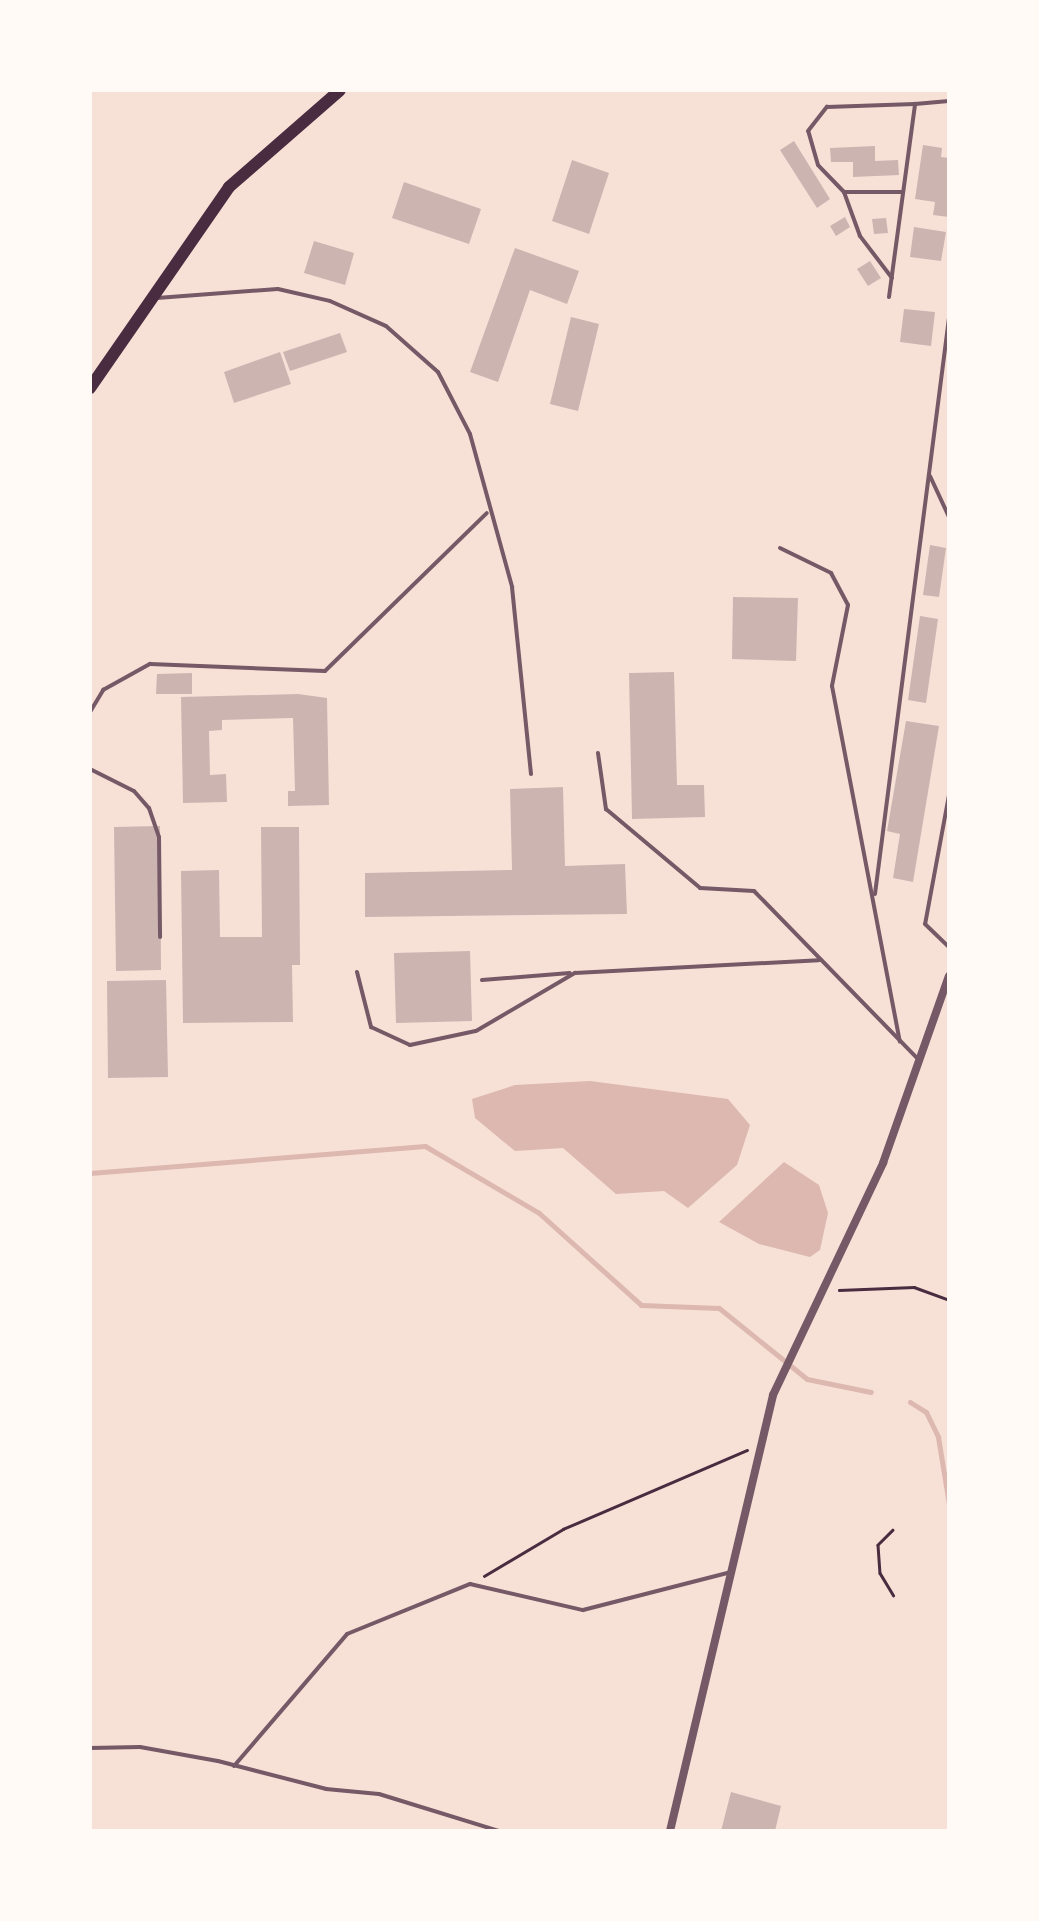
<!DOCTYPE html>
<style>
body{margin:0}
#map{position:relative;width:1039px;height:1921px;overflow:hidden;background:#f7e1d7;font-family:"PT Serif",serif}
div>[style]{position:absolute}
.water>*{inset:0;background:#dcb8b0}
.stream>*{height:5px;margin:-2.5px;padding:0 2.5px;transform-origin:2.5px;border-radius:2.5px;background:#dcb8b0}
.building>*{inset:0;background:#ccb4b1}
.path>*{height:2.5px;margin:-1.25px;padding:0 1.25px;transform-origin:1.25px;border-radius:1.25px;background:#4a2c40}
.service>*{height:4px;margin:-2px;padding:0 2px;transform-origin:2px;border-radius:2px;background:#755966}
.minor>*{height:8px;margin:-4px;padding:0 4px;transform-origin:4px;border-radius:4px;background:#755966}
.primary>*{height:12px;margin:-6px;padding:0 6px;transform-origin:6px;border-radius:6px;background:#4a2c40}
span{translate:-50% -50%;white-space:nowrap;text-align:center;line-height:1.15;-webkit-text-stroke:10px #fffaf5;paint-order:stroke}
.frame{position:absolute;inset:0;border:92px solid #fffaf5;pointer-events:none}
</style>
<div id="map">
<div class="water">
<i style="clip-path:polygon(590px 1081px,728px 1099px,750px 1125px,737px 1165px,688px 1208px,664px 1191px,616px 1194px,563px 1148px,515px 1151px,475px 1118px,472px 1099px,515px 1085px)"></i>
<i style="clip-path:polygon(784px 1162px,819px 1185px,828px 1213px,820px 1250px,810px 1257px,759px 1244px,719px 1222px)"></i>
</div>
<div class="stream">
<i style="left:90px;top:1173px;width:336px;rotate:-4.6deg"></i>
<i style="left:425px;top:1146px;width:132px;rotate:30.4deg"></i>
<i style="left:539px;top:1213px;width:137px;rotate:42deg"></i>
<i style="left:641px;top:1305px;width:78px;rotate:2.2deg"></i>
<i style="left:719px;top:1308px;width:113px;rotate:38.9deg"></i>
<i style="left:807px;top:1379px;width:65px;rotate:11.5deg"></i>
<i style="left:910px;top:1402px;width:19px;rotate:32deg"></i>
<i style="left:926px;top:1412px;width:28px;rotate:64deg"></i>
<i style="left:938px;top:1437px;width:68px;rotate:80.7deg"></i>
</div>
<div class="building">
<i style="clip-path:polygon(794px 141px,830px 199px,817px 208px,780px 150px)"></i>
<i style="clip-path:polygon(923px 145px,942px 148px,941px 157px,949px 158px,949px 217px,933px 215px,935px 202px,915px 199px)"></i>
<i style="clip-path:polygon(875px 146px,875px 161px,898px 160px,899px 175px,853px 177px,853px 162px,831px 162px,830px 148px)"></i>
<i style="clip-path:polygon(572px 160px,609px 173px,589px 234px,552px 221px)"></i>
<i style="clip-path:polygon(404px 182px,481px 209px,469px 244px,392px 218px)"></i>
<i style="clip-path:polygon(845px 217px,850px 227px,836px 236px,830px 226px)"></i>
<i style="clip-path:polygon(886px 218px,888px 233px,874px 234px,872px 219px)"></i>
<i style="clip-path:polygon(914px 227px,946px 232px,941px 261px,910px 257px)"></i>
<i style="clip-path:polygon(314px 241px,354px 253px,345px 285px,304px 273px)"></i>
<i style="clip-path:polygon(515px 248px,579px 271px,567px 304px,530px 290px,498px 382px,470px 372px)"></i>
<i style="clip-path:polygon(870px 261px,881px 278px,868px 286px,857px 269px)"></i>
<i style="clip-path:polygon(904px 309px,935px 312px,931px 346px,900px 342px)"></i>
<i style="clip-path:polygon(571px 317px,599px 324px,578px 411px,550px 404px)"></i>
<i style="clip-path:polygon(340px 333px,347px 352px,290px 371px,283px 352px)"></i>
<i style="clip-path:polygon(280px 352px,291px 384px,234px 403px,224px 372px)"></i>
<i style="clip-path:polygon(930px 545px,946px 548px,939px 597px,923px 595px)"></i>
<i style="clip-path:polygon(733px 597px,798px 598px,796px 661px,732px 659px)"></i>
<i style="clip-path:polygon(920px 616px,938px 619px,926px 703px,908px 700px)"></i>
<i style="clip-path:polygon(674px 672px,677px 785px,704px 785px,705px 817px,632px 819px,629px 673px)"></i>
<i style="clip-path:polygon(192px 673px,192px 694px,156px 694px,157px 674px)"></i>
<i style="clip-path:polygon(298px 694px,327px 698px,329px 805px,288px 806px,288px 791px,295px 791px,293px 718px,222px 720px,222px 730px,209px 731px,210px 775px,226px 774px,227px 802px,183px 803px,181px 697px)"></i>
<i style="clip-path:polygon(906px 721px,939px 726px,913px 882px,893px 878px,900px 834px,887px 831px)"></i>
<i style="clip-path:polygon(563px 787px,565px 866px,625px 864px,627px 914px,365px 917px,365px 873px,512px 870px,510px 789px)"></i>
<i style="clip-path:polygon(160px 826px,161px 970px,116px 971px,114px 827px)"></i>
<i style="clip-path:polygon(261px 827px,299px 827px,300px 965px,292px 965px,293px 1022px,183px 1023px,181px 871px,219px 870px,220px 937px,262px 937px)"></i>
<i style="clip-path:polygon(470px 951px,472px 1021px,396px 1023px,394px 953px)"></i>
<i style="clip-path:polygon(166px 980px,168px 1077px,108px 1078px,107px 981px)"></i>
<i style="clip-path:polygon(731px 1792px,781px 1806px,775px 1831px,721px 1831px)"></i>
</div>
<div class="path">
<i style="left:839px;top:1290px;width:75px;rotate:-2.3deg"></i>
<i style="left:914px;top:1287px;width:37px;rotate:20deg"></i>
<i style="left:893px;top:1530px;width:21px;rotate:135deg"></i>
<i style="left:878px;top:1545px;width:28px;rotate:86deg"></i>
<i style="left:880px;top:1573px;width:26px;rotate:59deg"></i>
<i style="left:484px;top:1576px;width:92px;rotate:-30.7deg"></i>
<i style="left:563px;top:1529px;width:200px;rotate:-23.2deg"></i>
</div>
<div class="service">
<i style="left:844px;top:192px;width:59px"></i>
<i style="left:892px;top:278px;width:53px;rotate:-127.3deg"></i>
<i style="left:860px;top:236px;width:47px;rotate:-110deg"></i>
<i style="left:844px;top:192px;width:37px;rotate:-134deg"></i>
<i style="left:818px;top:165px;width:35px;rotate:-106deg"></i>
<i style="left:808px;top:131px;width:31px;rotate:-52deg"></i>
<i style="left:827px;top:107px;width:88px;rotate:-2deg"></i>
<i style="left:889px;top:297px;width:195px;rotate:-82.3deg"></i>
<i style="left:915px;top:104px;width:34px;rotate:-5deg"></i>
<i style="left:157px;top:298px;width:121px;rotate:-4.3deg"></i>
<i style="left:278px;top:289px;width:53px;rotate:13deg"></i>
<i style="left:330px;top:301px;width:61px;rotate:24.1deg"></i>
<i style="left:386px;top:326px;width:69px;rotate:41.5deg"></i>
<i style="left:438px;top:372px;width:70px;rotate:62.7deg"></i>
<i style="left:470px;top:434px;width:159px;rotate:74.6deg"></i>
<i style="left:512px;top:587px;width:188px;rotate:84.2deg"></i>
<i style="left:930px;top:476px;width:45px;rotate:65.1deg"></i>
<i style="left:780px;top:548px;width:57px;rotate:26.1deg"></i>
<i style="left:831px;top:573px;width:36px;rotate:62deg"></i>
<i style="left:848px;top:605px;width:83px;rotate:101.2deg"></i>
<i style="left:832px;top:686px;width:362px;rotate:79.2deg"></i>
<i style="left:90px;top:712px;width:26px;rotate:-59deg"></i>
<i style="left:103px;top:690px;width:54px;rotate:-29deg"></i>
<i style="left:150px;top:664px;width:175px;rotate:2.3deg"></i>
<i style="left:325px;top:671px;width:226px;rotate:-44.3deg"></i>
<i style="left:598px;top:753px;width:57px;rotate:81.9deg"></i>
<i style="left:606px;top:809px;width:123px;rotate:40deg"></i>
<i style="left:700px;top:888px;width:54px;rotate:3.2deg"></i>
<i style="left:754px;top:891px;width:236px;rotate:45.7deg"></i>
<i style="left:90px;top:769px;width:49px;rotate:26.6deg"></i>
<i style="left:134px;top:791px;width:23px;rotate:49deg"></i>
<i style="left:149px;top:808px;width:31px;rotate:71deg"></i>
<i style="left:159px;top:837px;width:100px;rotate:89.4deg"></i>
<i style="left:949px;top:795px;width:131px;rotate:100.5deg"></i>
<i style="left:925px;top:924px;width:33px;rotate:44deg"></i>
<i style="left:875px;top:894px;width:581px;rotate:-82.68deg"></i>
<i style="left:357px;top:972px;width:57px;rotate:75.7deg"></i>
<i style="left:371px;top:1027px;width:43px;rotate:24.8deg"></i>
<i style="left:410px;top:1045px;width:67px;rotate:-12deg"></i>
<i style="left:476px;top:1031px;width:115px;rotate:-30.4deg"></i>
<i style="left:575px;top:973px;width:244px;rotate:-3deg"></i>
<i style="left:482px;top:980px;width:88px;rotate:-4.5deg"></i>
<i style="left:90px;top:1748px;width:50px;rotate:-1.1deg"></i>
<i style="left:140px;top:1747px;width:79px;rotate:10.2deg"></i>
<i style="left:218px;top:1761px;width:112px;rotate:14.5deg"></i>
<i style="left:326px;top:1789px;width:53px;rotate:5.4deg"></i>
<i style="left:379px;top:1794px;width:126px;rotate:17.1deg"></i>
<i style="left:234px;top:1766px;width:174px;rotate:-49.4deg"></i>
<i style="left:347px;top:1634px;width:133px;rotate:-22.1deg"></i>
<i style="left:470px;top:1584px;width:116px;rotate:13deg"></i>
<i style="left:583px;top:1610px;width:153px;rotate:-14.4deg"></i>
</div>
<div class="minor">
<i style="left:670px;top:1831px;width:448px;rotate:-76.7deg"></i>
<i style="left:773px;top:1395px;width:257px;rotate:-64.6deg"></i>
<i style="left:883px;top:1163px;width:198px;rotate:-70.6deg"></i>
</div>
<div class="primary">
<i style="left:90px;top:388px;width:244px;rotate:-55.3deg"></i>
<i style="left:229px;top:187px;width:147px;rotate:-41.1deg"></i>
</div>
<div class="frame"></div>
</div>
